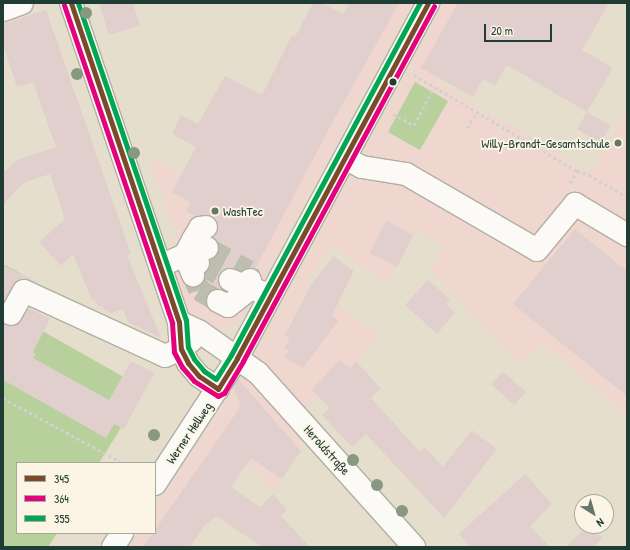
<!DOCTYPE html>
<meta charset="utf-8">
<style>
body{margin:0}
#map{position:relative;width:630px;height:550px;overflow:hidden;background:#e6decc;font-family:"Patrick Hand",sans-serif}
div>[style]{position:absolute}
.built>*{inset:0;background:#efd6cf}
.green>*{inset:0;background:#b7d09c}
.building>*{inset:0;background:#e0cfcc}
.minor-tunnel>*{height:22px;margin-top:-11px;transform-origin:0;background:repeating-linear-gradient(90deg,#bebeae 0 22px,transparent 0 33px)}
.path>*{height:2.5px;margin-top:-1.25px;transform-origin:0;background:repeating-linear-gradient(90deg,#d2d1cd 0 3px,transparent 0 6px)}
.roads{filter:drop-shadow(1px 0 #b1afa3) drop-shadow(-1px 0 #b1afa3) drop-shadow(0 1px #b1afa3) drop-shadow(0 -1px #b1afa3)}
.minor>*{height:22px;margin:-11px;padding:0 11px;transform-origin:11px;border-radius:11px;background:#fbfaf7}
.major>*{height:22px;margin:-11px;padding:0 11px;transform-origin:11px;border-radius:11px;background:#fbfaf7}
.bus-1>*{height:5px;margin:-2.5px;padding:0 2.5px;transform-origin:2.5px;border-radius:2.5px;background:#7a4b2a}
.bus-2>*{height:5px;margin:-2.5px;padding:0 2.5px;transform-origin:2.5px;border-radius:2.5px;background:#e5007d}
.bus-3>*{height:5px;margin:-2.5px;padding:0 2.5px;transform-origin:2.5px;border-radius:2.5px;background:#00a651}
.trees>*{width:12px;height:12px;margin:-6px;border-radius:50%;background:#889881}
.dots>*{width:11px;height:11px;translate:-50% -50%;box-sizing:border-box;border:2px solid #fcf5e5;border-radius:50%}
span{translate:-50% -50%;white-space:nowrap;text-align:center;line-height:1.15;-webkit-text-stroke:3.5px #fcf5e5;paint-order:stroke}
.poi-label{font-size:13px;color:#1f3d34}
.right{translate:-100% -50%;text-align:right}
.left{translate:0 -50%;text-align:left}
.street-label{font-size:13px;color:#1f3d34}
.frame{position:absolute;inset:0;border:4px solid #1f3d34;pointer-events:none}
.legend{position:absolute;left:16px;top:462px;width:140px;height:72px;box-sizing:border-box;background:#fcf5e5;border:1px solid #a4ab9e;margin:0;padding:5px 7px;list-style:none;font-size:12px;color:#1f3d34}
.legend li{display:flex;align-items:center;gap:8px;height:20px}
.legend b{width:20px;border:1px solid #a4ab9e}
.north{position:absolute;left:574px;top:494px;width:40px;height:40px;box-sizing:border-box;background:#fcf5e5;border:1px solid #a4ab9e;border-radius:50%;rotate:143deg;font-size:11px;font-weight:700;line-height:16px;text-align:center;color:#1f3d34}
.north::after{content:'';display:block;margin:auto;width:14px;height:18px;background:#657569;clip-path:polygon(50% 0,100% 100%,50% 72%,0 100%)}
.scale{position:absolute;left:484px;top:24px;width:68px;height:18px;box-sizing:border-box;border:2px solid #1f3d34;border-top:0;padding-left:5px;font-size:12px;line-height:14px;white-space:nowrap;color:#1f3d34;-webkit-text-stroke:3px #fcf5e5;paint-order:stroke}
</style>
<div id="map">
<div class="built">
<i style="clip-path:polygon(375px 3px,412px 3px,240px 322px,233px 326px,222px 328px,207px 326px,194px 316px,184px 301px,168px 253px,178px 238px,146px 155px,242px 205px)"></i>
<i style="clip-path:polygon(444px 3px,483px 3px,438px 82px,591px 173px,627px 112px,627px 415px,542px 343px,522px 365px,429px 269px,447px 247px,416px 230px,387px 284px,332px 246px,306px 283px,379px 335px,334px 387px,287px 421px,302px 439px,301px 451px,273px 491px,259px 474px,214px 446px,155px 530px,155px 508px,248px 367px)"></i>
<i style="clip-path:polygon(138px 533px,153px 533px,143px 547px,129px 547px)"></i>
</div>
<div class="green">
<i style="clip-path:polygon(415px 82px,448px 101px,420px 150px,388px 132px)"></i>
<i style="clip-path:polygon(3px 264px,22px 274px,23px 320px,145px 389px,99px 463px,17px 463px,17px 533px,57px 533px,48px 547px,3px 547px)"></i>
</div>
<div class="building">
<i style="clip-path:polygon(99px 3px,133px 3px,140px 26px,109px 35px)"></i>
<i style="clip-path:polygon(313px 3px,322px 3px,343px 14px,349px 3px,399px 3px,331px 125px,255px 269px,248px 268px,242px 271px,228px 268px,222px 270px,218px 275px,218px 282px,222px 290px,211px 290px,206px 297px,193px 290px,192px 287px,198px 286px,203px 282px,205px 273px,210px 264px,210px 260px,218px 254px,219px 248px,218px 242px,213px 237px,218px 232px,218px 225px,216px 219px,211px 215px,196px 217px,186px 211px,191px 202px,172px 192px,196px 147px,172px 134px,181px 115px,198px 124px,225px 76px,262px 95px,292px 35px,295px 37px)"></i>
<i style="clip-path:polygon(458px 3px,609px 3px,582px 50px,613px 68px,587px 112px,507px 65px,495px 85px,483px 79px,473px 97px,421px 68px)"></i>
<i style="clip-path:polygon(46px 10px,131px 254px,127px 255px,161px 338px,128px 322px,123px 309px,111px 313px,104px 310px,102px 306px,99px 307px,94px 299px,92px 300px,73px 254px,61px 266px,39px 242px,65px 219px,50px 174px,23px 183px,3px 205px,3px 173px,17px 160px,56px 147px,33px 82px,17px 87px,3px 45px,3px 24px)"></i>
<i style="clip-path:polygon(587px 112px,611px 126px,600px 143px,577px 129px)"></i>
<i style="clip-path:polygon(386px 221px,413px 235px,397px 267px,370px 253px)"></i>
<i style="clip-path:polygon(575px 229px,627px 271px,627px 396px,513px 304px)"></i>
<i style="clip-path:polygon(333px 256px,354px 271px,332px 315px,338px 321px,303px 368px,285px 357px,289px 350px,285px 348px,290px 338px,285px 335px,310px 287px)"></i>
<i style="clip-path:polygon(3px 265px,37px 282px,36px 283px,24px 279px,18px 280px,3px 303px)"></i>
<i style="clip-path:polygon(428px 280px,450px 299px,446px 304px,455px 313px,437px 334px,405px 305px)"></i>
<i style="clip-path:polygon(29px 308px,50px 319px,33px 352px,36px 354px,33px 358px,109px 400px,131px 361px,154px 373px,124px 429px,114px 424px,106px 438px,3px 380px,3px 323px,11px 326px,18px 325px)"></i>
<i style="clip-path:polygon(339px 360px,351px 368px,356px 361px,381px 389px,371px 398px,420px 452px,425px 447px,443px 467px,472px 430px,497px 449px,444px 518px,366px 434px,352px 447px,322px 415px,330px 408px,312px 390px)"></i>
<i style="clip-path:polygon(503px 372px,526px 392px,514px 405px,491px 384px)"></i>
<i style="clip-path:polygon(238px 379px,301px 451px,282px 479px,251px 458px,231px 487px,260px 507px,273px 494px,287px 510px,281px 516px,310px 547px,262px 547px,216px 516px,204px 526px,190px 547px,143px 547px,153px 533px,155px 533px,155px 530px,241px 406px,233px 387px)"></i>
<i style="clip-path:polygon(525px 474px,552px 504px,530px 526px,550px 547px,471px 547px,459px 534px)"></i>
<i style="clip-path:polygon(588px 526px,592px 526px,603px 538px,593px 547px,565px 547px)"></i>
</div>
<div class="minor-tunnel">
<i style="left:207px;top:248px;width:47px;rotate:29.3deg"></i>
<i style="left:248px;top:271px;width:9px;rotate:77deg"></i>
<i style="left:199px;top:263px;width:35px;rotate:29deg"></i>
<i style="left:193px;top:275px;width:16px;rotate:68deg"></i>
<i style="left:199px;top:290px;width:22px;rotate:30deg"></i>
</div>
<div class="path">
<i style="left:414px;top:75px;width:189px;rotate:30.5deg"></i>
<i style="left:577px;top:171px;width:13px;rotate:18deg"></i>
<i style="left:589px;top:175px;width:44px;rotate:30.1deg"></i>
<i style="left:393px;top:114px;width:24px;rotate:28deg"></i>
<i style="left:414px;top:125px;width:43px;rotate:-62.2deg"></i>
<i style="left:467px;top:128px;width:19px;rotate:-58deg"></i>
<i style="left:570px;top:183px;width:14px;rotate:-60deg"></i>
<i style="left:3px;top:398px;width:134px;rotate:28.5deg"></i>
</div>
<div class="roads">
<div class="minor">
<i style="left:71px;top:3px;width:337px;rotate:71.3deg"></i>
<i style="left:179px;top:322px;width:27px;rotate:86deg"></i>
<i style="left:181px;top:349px;width:16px;rotate:63deg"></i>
<i style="left:188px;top:363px;width:17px;rotate:50deg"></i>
<i style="left:199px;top:376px;width:23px;rotate:34deg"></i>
<i style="left:3px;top:10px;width:20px;rotate:-20deg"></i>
<i style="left:345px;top:158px;width:19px;rotate:28deg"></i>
<i style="left:362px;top:167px;width:45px;rotate:9deg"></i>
<i style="left:406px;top:174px;width:151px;rotate:30.1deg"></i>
<i style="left:537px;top:250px;width:60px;rotate:-50.4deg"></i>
<i style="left:575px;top:204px;width:61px;rotate:30.8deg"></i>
<i style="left:193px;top:240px;width:14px;rotate:-60deg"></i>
<i style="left:200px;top:228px;width:6px;rotate:-9deg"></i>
<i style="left:198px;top:263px;width:15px;rotate:-148deg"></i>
<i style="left:185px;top:255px;width:17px;rotate:-62deg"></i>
<i style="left:193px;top:240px;width:16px;rotate:30deg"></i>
<i style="left:160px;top:266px;width:27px;rotate:-24deg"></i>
<i style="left:185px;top:255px;width:22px;rotate:68deg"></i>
<i style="left:230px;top:280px;width:34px;rotate:21deg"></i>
<i style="left:218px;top:301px;width:11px;rotate:27deg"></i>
<i style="left:228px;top:306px;width:29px;rotate:-38deg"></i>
<i style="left:251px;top:288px;width:8px;rotate:-97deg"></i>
<i style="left:11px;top:314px;width:26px;rotate:-61deg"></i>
<i style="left:24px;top:291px;width:155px;rotate:24.7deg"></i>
<i style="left:165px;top:356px;width:17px;rotate:-24deg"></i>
<i style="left:181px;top:349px;width:14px;rotate:-39deg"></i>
<i style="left:179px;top:322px;width:23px;rotate:25deg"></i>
<i style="left:200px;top:332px;width:71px;rotate:35.3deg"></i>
<i style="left:258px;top:373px;width:234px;rotate:48.1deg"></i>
</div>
<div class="major">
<i style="left:155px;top:484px;width:150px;rotate:-56.9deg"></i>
<i style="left:237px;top:358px;width:403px;rotate:-61.7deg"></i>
<i style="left:113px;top:547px;width:17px;rotate:-57deg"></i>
</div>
</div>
<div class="bus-1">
<i style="left:71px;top:3px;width:337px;rotate:71.3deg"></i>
<i style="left:179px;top:322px;width:27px;rotate:86deg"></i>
<i style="left:181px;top:349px;width:16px;rotate:63deg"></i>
<i style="left:188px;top:363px;width:17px;rotate:50deg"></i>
<i style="left:199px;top:376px;width:23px;rotate:34deg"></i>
<i style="left:218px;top:389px;width:36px;rotate:-58deg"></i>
<i style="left:237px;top:358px;width:403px;rotate:-61.7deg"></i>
</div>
<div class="bus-2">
<i style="left:64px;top:5px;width:336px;rotate:71.2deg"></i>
<i style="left:172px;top:323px;width:29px;rotate:86deg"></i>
<i style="left:174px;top:352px;width:17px;rotate:62deg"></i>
<i style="left:182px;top:367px;width:18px;rotate:49deg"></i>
<i style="left:194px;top:381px;width:28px;rotate:32deg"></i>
<i style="left:218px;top:396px;width:7px;rotate:-27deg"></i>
<i style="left:224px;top:393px;width:37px;rotate:-59deg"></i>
<i style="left:243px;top:361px;width:403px;rotate:-61.7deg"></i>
</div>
<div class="bus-3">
<i style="left:78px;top:3px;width:335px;rotate:71.2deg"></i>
<i style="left:186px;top:320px;width:27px;rotate:86deg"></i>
<i style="left:188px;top:347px;width:13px;rotate:63deg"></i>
<i style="left:194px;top:359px;width:16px;rotate:50deg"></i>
<i style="left:204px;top:371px;width:14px;rotate:34deg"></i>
<i style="left:216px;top:379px;width:28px;rotate:-58deg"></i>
<i style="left:231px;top:355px;width:400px;rotate:-61.8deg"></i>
</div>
<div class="trees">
<i style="left:86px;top:13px"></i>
<i style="left:77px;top:74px"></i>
<i style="left:134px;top:153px"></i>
<i style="left:154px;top:435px"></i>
<i style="left:353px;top:460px"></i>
<i style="left:377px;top:485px"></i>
<i style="left:402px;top:511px"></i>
</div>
<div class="dots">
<i style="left:393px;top:82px;background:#1f3d34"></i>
<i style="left:618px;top:143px;background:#657569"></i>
<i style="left:215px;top:211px;background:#657569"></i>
</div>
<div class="poi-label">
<span class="right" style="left:610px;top:143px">Willy-Brandt-Gesamtschule</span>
<span class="left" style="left:223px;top:211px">WashTec</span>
</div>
<div class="street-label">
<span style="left:189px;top:433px;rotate:-56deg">Werner Hellweg</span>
<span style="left:327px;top:450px;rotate:48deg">Heroldstraße</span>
</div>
<div class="frame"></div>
<ul class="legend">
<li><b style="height:5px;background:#7a4b2a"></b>345</li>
<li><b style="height:5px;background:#e5007d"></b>364</li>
<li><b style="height:5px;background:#00a651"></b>355</li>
</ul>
<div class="north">N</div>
<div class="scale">20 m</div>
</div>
